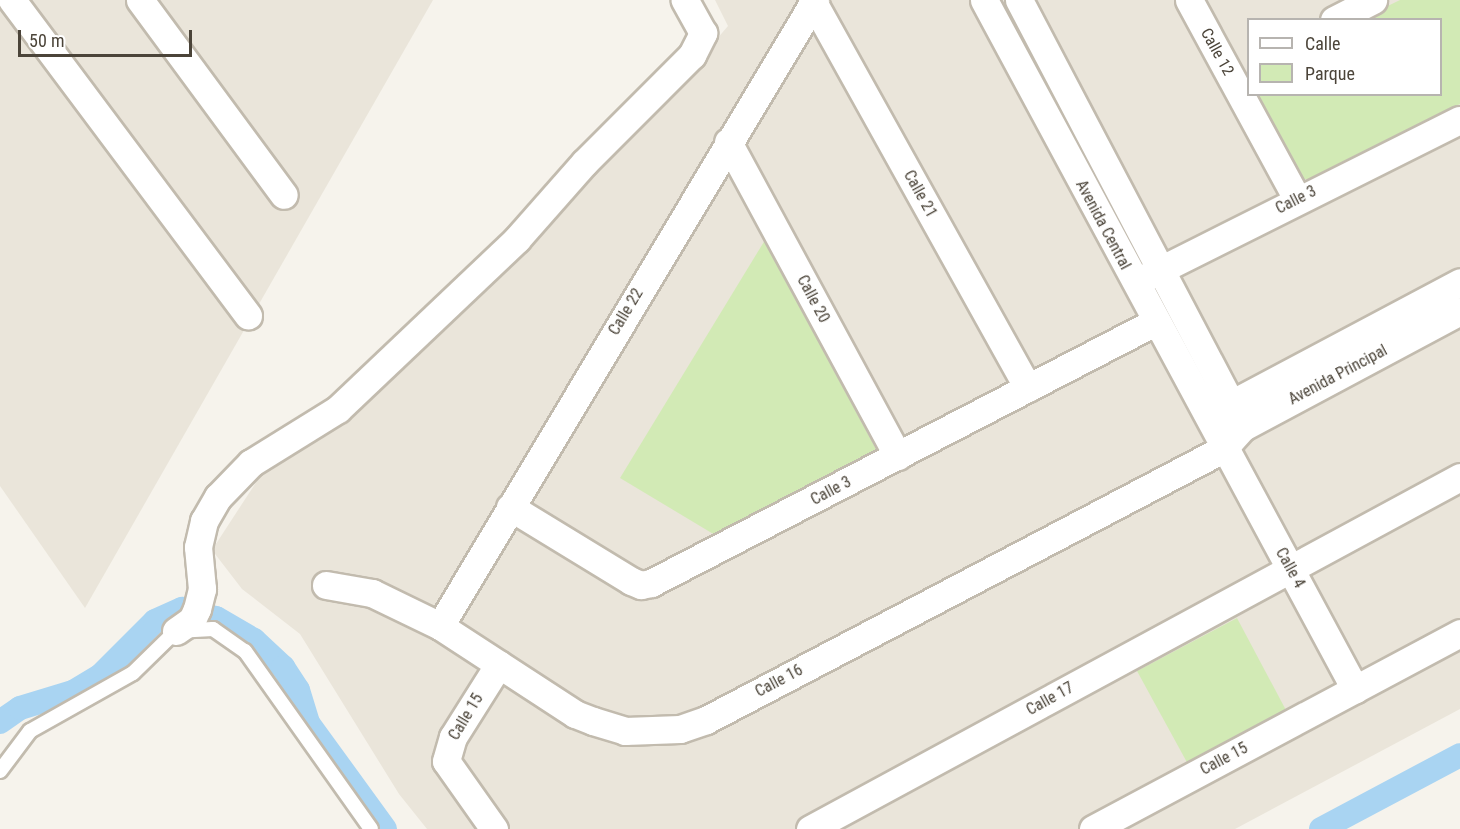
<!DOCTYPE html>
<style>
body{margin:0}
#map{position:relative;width:1460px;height:829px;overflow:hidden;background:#f6f3ec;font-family:"Roboto Condensed",sans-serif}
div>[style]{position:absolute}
.residential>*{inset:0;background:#eae5da}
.green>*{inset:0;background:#d2eab5}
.canal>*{height:24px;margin:-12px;padding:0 12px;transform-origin:12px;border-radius:12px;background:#a9d4f2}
.roads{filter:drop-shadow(2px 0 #c2bbae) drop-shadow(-2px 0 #c2bbae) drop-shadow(0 2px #c2bbae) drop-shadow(0 -2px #c2bbae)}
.lane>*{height:14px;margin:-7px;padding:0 7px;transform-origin:7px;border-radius:7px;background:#fff}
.street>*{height:27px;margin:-13.5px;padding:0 13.5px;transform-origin:13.5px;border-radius:13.5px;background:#fff}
span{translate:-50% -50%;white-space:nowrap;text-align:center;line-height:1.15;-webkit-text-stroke:5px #fff;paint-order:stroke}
.street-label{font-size:16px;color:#4b4439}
.legend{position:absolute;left:1247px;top:18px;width:195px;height:78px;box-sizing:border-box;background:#fff;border:2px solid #b7b4b0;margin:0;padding:8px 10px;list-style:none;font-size:18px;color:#4b4439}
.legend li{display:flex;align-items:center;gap:12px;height:30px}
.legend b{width:30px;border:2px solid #b7b4b0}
.scale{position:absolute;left:18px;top:30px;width:174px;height:27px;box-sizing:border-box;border:3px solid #4b4439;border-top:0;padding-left:8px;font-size:18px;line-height:21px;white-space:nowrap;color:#4b4439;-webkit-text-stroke:4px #fff;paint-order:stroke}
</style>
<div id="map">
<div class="residential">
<i style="clip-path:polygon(0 0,433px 0,85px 608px,0 486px)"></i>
<i style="clip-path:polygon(evenodd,715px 0,1460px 0,1460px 709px,1235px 829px,427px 829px,399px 794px,300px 634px,242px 589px,212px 550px,268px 464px,704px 54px,728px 26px,715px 0,1248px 20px,1440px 20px,1440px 94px,1248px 94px,1248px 20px)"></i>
</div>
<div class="green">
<i style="clip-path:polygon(1400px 0,1460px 0,1460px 104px,1309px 179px,1299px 179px,1252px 95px,1440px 94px,1440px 20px,1361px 19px)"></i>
<i style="clip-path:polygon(765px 240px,877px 451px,715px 535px,620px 478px)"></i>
<i style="clip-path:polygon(1237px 618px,1288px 714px,1189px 766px,1137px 671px)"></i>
</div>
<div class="canal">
<i style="left:0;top:722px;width:24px;rotate:-35deg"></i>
<i style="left:20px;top:708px;width:55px;rotate:-16.8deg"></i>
<i style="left:73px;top:692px;width:33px;rotate:-31deg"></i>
<i style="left:101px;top:675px;width:76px;rotate:-45deg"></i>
<i style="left:155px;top:621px;width:30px;rotate:-24deg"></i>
<i style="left:182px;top:609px;width:35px;rotate:15deg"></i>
<i style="left:216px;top:618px;width:44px;rotate:30.1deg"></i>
<i style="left:254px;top:640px;width:40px;rotate:43deg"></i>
<i style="left:283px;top:667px;width:27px;rotate:57deg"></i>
<i style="left:298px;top:690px;width:34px;rotate:73deg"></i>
<i style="left:308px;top:723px;width:131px;rotate:54deg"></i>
<i style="left:1321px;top:829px;width:157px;rotate:-28deg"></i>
</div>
<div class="roads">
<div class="lane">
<i style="left:0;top:771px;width:50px;rotate:-53.1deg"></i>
<i style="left:30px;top:731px;width:118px;rotate:-29.4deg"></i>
<i style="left:133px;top:673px;width:60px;rotate:-44.3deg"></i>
<i style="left:176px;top:631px;width:37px;rotate:-3deg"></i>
<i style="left:213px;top:629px;width:39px;rotate:35deg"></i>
<i style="left:245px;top:651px;width:218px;rotate:54.7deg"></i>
</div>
<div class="street">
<i style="left:12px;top:0;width:394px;rotate:53.2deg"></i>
<i style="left:140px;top:0;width:242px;rotate:53.6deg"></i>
<i style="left:812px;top:0;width:444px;rotate:60.9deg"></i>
<i style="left:984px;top:0;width:783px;rotate:61.7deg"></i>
<i style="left:1019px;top:0;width:482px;rotate:62.3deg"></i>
<i style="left:1189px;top:0;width:226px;rotate:61.5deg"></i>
<i style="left:1334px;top:20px;width:44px;rotate:-27.1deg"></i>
<i style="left:728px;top:142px;width:357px;rotate:61.6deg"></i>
<i style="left:1144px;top:278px;width:353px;rotate:-26.6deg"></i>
<i style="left:1231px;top:404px;width:259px;rotate:-28deg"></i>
<i style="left:510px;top:507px;width:142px;rotate:31.4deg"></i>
<i style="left:631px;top:581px;width:11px;rotate:22deg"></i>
<i style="left:641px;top:585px;width:10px;rotate:-11deg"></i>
<i style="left:651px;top:583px;width:568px;rotate:-27.38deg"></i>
<i style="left:326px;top:585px;width:47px;rotate:9.9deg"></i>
<i style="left:372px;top:593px;width:76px;rotate:25.9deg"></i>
<i style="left:440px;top:626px;width:161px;rotate:33.1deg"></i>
<i style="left:575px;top:714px;width:19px;rotate:21deg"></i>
<i style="left:593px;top:721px;width:34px;rotate:17deg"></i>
<i style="left:625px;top:731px;width:55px;rotate:-2.1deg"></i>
<i style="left:680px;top:729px;width:28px;rotate:-19deg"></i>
<i style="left:706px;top:720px;width:584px;rotate:-27.66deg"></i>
<i style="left:1223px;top:449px;width:30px;rotate:-48deg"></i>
<i style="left:1243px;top:427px;width:246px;rotate:-28.1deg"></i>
<i style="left:440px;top:626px;width:730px;rotate:-59.08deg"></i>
<i style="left:176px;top:631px;width:19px;rotate:-35deg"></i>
<i style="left:192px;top:620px;width:12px;rotate:-66deg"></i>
<i style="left:197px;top:609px;width:21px;rotate:-76deg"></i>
<i style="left:202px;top:589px;width:42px;rotate:-95.4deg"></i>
<i style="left:198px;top:547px;width:27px;rotate:-77deg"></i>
<i style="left:204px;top:521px;width:28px;rotate:-60deg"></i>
<i style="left:218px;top:497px;width:47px;rotate:-45.9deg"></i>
<i style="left:251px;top:463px;width:102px;rotate:-31.8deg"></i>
<i style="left:338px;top:409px;width:247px;rotate:-43.5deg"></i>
<i style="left:517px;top:239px;width:101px;rotate:-48.6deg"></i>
<i style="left:584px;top:163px;width:153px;rotate:-45deg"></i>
<i style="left:692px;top:55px;width:25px;rotate:-63deg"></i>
<i style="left:703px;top:33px;width:38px;rotate:-119deg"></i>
<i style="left:494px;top:829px;width:83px;rotate:-125.2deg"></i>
<i style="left:446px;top:761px;width:25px;rotate:-74deg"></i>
<i style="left:453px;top:737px;width:86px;rotate:-57.8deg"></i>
<i style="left:810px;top:829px;width:739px;rotate:-28.44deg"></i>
<i style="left:1093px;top:829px;width:416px;rotate:-28.1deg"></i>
</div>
</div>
<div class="street-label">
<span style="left:1217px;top:52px;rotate:61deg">Calle 12</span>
<span style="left:920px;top:194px;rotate:61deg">Calle 21</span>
<span style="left:1296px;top:200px;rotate:-27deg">Calle 3</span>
<span style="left:1103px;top:225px;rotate:62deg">Avenida Central</span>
<span style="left:813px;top:299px;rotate:62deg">Calle 20</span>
<span style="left:626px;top:312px;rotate:-59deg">Calle 22</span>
<span style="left:1338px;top:375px;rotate:-28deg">Avenida Principal</span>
<span style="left:831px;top:491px;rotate:-28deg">Calle 3</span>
<span style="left:1290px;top:568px;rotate:61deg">Calle 4</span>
<span style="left:779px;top:681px;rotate:-28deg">Calle 16</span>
<span style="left:1050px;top:699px;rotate:-29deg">Calle 17</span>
<span style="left:466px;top:717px;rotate:-59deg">Calle 15</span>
<span style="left:1224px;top:759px;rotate:-28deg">Calle 15</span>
</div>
<ul class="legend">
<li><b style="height:8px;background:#fff"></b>Calle</li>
<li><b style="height:16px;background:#d2eab5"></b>Parque</li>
</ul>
<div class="scale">50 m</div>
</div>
